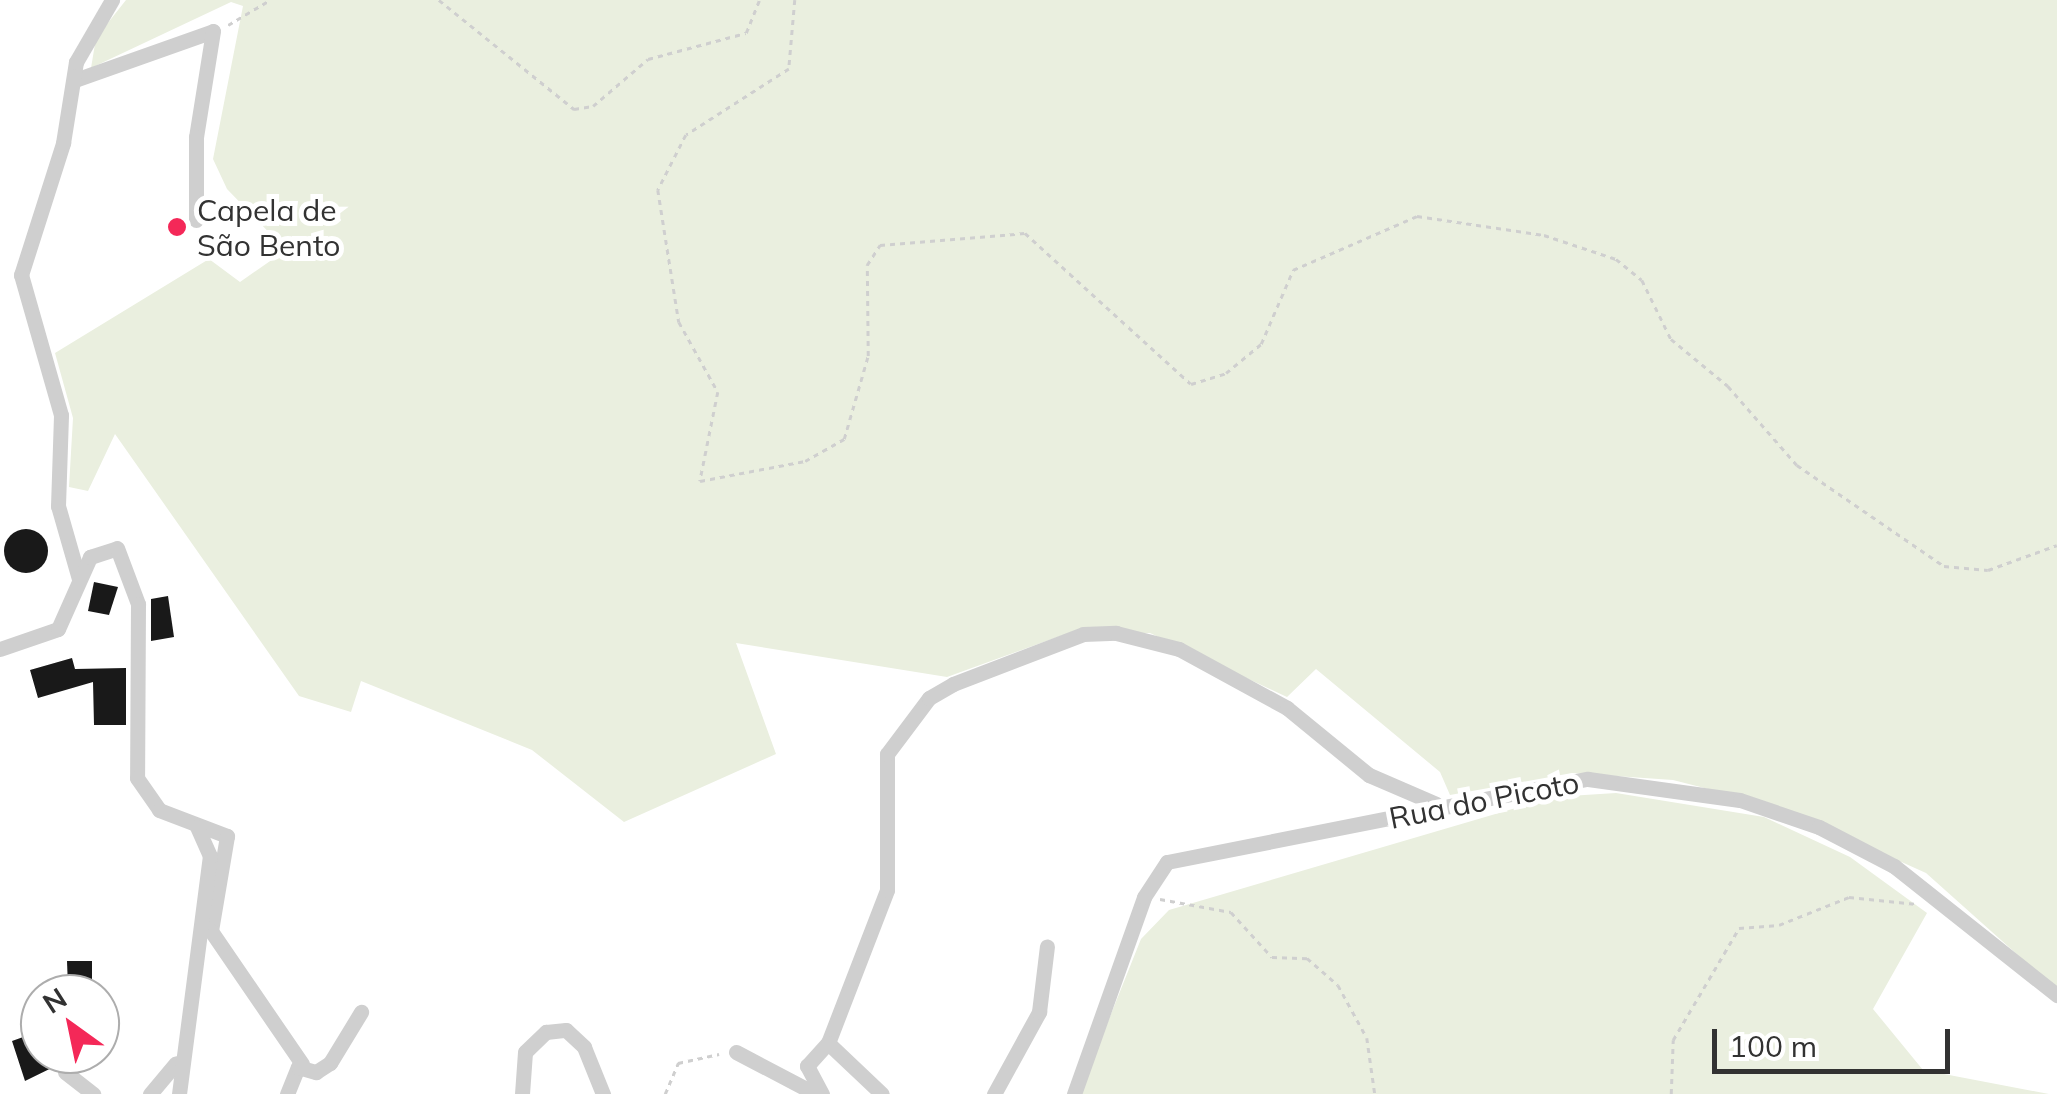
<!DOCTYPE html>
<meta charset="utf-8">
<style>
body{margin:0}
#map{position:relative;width:2057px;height:1094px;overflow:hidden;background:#fff;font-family:Mulish,sans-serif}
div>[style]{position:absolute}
.green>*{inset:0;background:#eaefdf}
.building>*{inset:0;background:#191919}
.round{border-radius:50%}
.path>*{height:2.5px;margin-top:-1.25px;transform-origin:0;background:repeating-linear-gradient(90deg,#cfcfcf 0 5px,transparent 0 10px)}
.street>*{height:15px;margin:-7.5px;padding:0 7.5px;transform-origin:7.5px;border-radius:7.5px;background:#cfcfcf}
.dots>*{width:28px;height:28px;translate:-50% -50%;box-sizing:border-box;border:5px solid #fff;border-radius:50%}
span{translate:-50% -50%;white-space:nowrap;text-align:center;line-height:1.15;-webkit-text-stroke:10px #fff;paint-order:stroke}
.poi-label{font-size:30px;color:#323232}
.left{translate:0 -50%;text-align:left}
.street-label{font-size:30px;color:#323232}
.north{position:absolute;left:20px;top:974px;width:100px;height:100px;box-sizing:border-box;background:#fff;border:2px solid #adadad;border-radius:50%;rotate:327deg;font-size:28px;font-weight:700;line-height:40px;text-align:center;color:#323232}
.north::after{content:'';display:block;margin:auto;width:35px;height:45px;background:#f42858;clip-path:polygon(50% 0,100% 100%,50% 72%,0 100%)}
.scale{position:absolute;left:1712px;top:1029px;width:238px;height:45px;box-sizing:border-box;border:5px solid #323232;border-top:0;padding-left:12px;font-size:30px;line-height:35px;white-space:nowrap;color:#323232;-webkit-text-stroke:8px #fff;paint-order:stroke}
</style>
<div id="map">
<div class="green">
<i style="clip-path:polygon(126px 0,2057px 0,2057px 990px,1926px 873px,1779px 807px,1673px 780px,1572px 773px,1450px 795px,1440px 772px,1316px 669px,1287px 697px,1150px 633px,1063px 635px,947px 677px,736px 643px,776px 754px,624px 822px,532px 750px,361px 681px,351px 712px,299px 696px,115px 434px,88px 491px,69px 487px,73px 418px,55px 353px,209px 259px,240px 282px,286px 250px,227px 189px,213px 159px,243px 6px,231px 2px,91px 68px,96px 38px)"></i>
<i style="clip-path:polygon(1616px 793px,1764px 817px,1850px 857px,1927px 913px,1873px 1009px,1923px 1070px,2049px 1094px,1079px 1094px,1141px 939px,1169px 910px,1553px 797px)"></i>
</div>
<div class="building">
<i class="round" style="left:4px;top:529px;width:44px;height:44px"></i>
<i style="clip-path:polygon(94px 582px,118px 587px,109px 615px,88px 611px)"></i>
<i style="clip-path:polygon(168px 596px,174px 637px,151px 641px,151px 599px)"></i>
<i style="clip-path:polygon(72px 658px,75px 669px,126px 668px,126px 725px,94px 725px,93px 682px,38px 698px,30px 670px)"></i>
<i style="clip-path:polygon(67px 961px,92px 961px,92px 988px,68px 988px)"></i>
<i style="clip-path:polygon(40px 1031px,40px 1054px,74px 1057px,25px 1081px,12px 1041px)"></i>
</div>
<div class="path">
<i style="left:439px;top:0;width:174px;rotate:38.9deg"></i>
<i style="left:574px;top:109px;width:19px;rotate:-9deg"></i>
<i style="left:593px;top:106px;width:72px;rotate:-40.5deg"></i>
<i style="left:648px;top:59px;width:101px;rotate:-14.9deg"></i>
<i style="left:746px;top:33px;width:35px;rotate:-68deg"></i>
<i style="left:795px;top:0;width:69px;rotate:95deg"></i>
<i style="left:789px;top:69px;width:122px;rotate:147.3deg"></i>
<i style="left:686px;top:135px;width:62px;rotate:117deg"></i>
<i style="left:658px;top:190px;width:134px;rotate:81deg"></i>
<i style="left:679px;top:322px;width:80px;rotate:60.9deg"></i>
<i style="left:718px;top:392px;width:91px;rotate:101.4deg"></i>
<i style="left:700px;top:481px;width:107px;rotate:-10.8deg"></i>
<i style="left:805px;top:461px;width:45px;rotate:-29.4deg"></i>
<i style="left:844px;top:439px;width:86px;rotate:-73.9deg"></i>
<i style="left:868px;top:356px;width:91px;rotate:-90.6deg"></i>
<i style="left:867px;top:265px;width:24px;rotate:-57deg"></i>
<i style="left:880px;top:245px;width:145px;rotate:-4.7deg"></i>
<i style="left:1025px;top:233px;width:224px;rotate:42.3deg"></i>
<i style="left:1191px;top:384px;width:37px;rotate:-17deg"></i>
<i style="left:1226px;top:373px;width:45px;rotate:-39.6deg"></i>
<i style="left:1261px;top:344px;width:81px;rotate:-66.6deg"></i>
<i style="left:1293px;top:270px;width:135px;rotate:-23.5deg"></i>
<i style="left:1417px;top:216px;width:128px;rotate:8.5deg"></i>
<i style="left:1544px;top:235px;width:76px;rotate:18.4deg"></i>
<i style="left:1616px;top:259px;width:33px;rotate:39deg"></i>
<i style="left:1642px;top:280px;width:66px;rotate:63.8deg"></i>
<i style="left:1671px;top:339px;width:74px;rotate:39.5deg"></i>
<i style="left:1728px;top:386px;width:105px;rotate:48.9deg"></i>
<i style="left:1797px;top:465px;width:178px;rotate:34.5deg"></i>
<i style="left:1944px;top:566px;width:44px;rotate:5.2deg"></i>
<i style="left:1988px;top:570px;width:73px;rotate:-19.9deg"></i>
<i style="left:228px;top:25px;width:49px;rotate:-30.8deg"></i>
<i style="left:1160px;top:899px;width:72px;rotate:10.4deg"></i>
<i style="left:1231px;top:912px;width:61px;rotate:47.7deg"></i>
<i style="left:1272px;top:957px;width:35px;rotate:2deg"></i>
<i style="left:1307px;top:958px;width:41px;rotate:41.1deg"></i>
<i style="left:1338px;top:985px;width:60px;rotate:61.3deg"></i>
<i style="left:1367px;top:1038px;width:57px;rotate:81.9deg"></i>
<i style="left:665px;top:1094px;width:34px;rotate:-67deg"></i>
<i style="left:678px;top:1063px;width:42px;rotate:-12.4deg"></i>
<i style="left:1671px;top:1094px;width:54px;rotate:-87.9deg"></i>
<i style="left:1673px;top:1040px;width:130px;rotate:-59.5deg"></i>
<i style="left:1739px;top:928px;width:40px;rotate:-4.3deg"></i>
<i style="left:1779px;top:925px;width:75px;rotate:-21.8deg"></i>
<i style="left:1849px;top:897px;width:68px;rotate:5.9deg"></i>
</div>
<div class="street">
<i style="left:75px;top:80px;width:146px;rotate:-19.5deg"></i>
<i style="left:213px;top:31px;width:107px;rotate:99.1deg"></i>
<i style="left:196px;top:137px;width:83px;rotate:90deg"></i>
<i style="left:79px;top:579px;width:76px;rotate:-106deg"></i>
<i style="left:58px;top:506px;width:91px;rotate:-88.1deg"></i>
<i style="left:61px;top:415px;width:146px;rotate:-105.9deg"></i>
<i style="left:21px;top:275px;width:139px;rotate:-72.3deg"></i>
<i style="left:63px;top:143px;width:82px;rotate:-80.9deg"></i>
<i style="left:76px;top:62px;width:72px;rotate:-59.9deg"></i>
<i style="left:0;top:649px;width:61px;rotate:-19deg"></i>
<i style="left:58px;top:629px;width:79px;rotate:-66deg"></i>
<i style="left:90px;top:557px;width:28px;rotate:-18deg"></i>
<i style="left:117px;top:548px;width:60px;rotate:69.4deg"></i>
<i style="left:138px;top:604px;width:174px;rotate:90.3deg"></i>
<i style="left:137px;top:778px;width:39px;rotate:55deg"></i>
<i style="left:159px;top:810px;width:73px;rotate:20.9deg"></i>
<i style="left:227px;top:836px;width:96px;rotate:99.6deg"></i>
<i style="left:211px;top:931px;width:161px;rotate:55.6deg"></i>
<i style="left:828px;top:1043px;width:164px;rotate:-68.9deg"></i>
<i style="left:887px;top:890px;width:136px;rotate:-90deg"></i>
<i style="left:887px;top:754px;width:70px;rotate:-53.1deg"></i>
<i style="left:929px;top:698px;width:28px;rotate:-30deg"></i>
<i style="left:953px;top:684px;width:139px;rotate:-21deg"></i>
<i style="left:1083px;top:634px;width:33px;rotate:-2deg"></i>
<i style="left:1116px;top:633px;width:65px;rotate:14.3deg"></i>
<i style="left:1179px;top:649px;width:123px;rotate:28.6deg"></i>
<i style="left:1287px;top:708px;width:106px;rotate:39.3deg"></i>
<i style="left:1369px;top:775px;width:73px;rotate:23.4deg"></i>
<i style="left:828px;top:1043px;width:74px;rotate:43.4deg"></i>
<i style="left:736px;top:1052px;width:90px;rotate:27.7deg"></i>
<i style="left:65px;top:1072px;width:36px;rotate:38deg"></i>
<i style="left:150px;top:1094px;width:40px;rotate:-50deg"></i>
<i style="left:179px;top:1094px;width:240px;rotate:-82.6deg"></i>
<i style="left:210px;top:856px;width:32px;rotate:-114deg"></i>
<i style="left:287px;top:1094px;width:29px;rotate:-68deg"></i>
<i style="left:298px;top:1067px;width:19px;rotate:16deg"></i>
<i style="left:316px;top:1072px;width:17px;rotate:-33deg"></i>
<i style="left:330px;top:1063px;width:60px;rotate:-58.7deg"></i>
<i style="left:522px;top:1094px;width:42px;rotate:-85.9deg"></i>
<i style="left:525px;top:1052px;width:29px;rotate:-44deg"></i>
<i style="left:546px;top:1032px;width:20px;rotate:-6deg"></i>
<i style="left:566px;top:1030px;width:25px;rotate:43deg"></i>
<i style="left:584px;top:1047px;width:51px;rotate:68deg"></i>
<i style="left:822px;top:1094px;width:32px;rotate:-118deg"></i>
<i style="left:807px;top:1066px;width:31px;rotate:-48deg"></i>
<i style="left:994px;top:1094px;width:94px;rotate:-61.2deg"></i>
<i style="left:1039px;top:1012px;width:66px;rotate:-83.1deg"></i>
<i style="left:1074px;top:1094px;width:209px;rotate:-70.4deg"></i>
<i style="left:1144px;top:897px;width:42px;rotate:-56.7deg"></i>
<i style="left:1167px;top:862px;width:429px;rotate:-11.2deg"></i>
<i style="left:1588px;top:779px;width:153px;rotate:7.9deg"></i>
<i style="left:1740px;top:800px;width:83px;rotate:18.9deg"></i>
<i style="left:1819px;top:827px;width:85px;rotate:27.5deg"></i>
<i style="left:1894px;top:866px;width:208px;rotate:38.4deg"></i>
</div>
<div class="dots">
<i style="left:177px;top:227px;background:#f42858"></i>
</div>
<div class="poi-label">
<span class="left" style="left:197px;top:227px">Capela de<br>São Bento</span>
</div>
<div class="street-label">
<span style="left:1484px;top:800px;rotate:-11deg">Rua do Picoto</span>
</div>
<div class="north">N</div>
<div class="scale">100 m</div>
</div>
